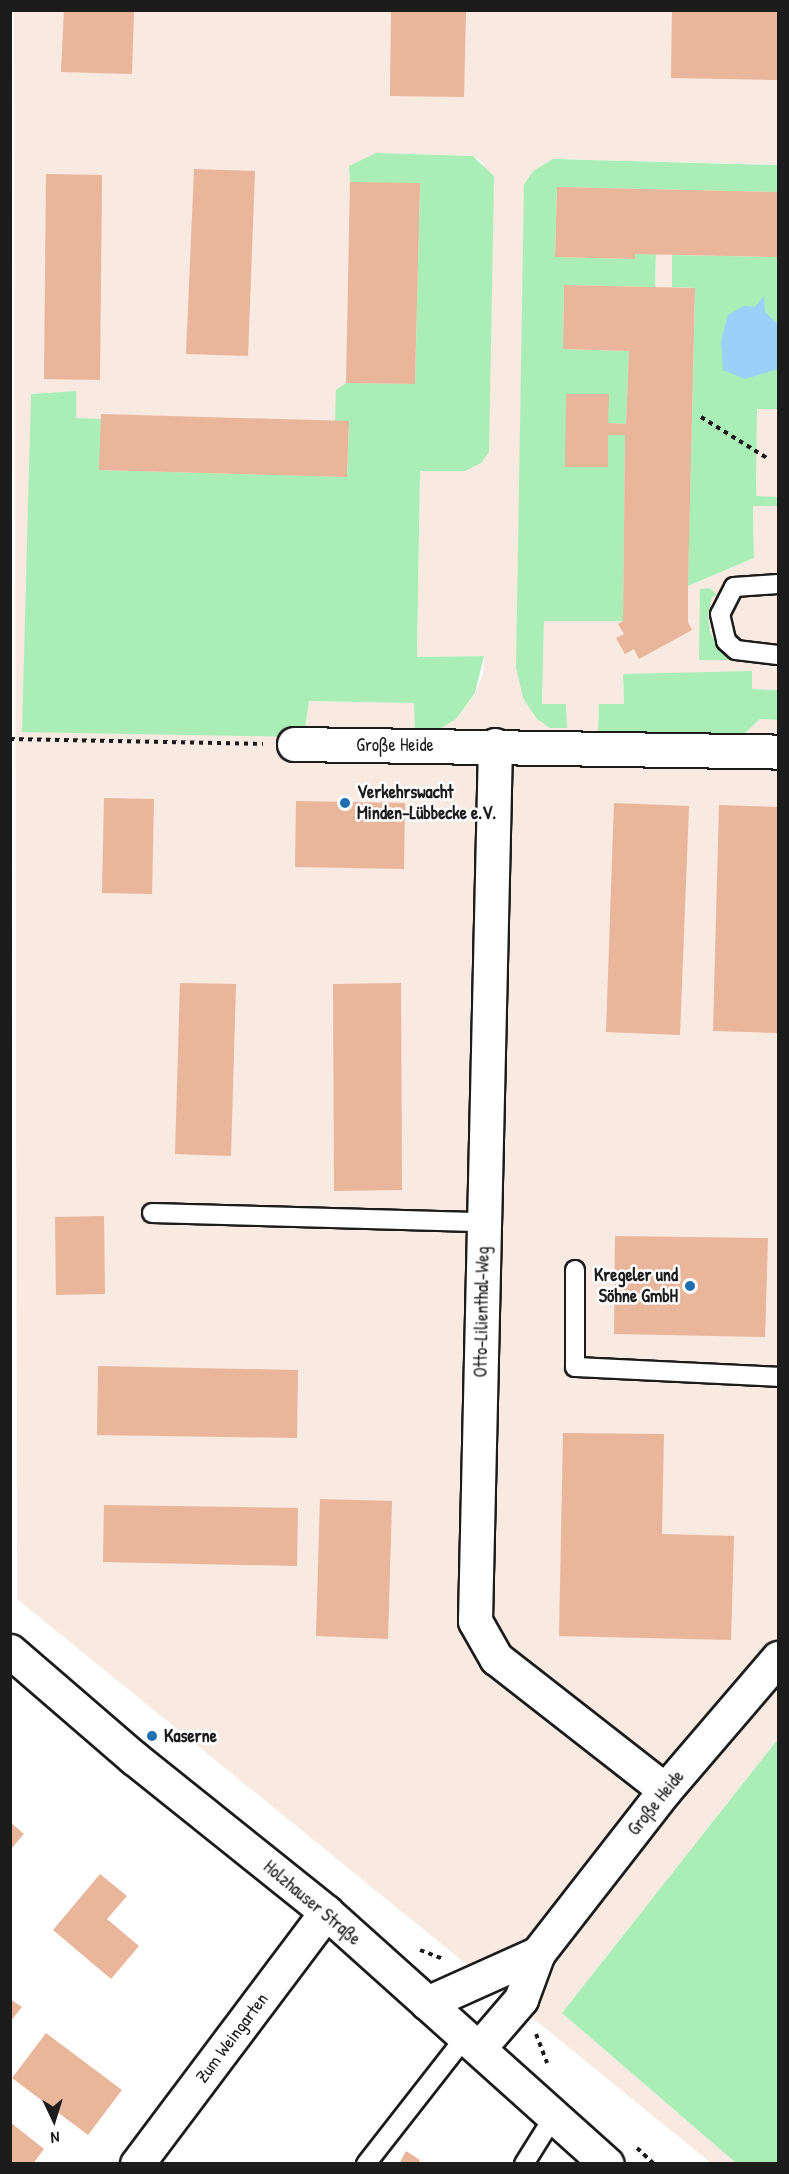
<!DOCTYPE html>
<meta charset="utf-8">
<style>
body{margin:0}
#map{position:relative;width:789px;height:2174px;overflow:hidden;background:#fff;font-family:"Patrick Hand",sans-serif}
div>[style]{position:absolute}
.built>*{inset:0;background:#f8e9e1}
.green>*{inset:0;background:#abedb7}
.water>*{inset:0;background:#9bd0f9}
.building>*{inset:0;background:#e9b59b}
.path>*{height:4px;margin-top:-2px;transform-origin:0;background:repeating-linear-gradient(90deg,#1c1c1c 0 4.5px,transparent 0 9px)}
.roads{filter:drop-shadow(2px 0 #1c1c1c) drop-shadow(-2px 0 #1c1c1c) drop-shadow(0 2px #1c1c1c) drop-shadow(0 -2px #1c1c1c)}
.service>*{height:18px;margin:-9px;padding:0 9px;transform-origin:9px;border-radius:9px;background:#fff}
.minor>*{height:33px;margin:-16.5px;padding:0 16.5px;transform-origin:16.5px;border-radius:16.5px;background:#fff}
.tertiary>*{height:33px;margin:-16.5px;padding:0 16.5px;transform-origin:16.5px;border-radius:16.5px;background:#fff}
.dots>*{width:16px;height:16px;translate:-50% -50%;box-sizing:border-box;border:3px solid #fff;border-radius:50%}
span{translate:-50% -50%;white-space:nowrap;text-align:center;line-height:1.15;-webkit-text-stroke:5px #fff;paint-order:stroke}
.street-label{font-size:18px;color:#1c1c1c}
.poi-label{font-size:18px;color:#1c1c1c;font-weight:700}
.left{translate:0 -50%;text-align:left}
.right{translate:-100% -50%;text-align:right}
.frame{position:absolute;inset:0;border:12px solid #1c1c1c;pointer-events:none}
.north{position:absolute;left:24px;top:2090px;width:60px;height:60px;-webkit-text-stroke:4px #fff;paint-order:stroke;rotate:176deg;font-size:16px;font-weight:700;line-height:24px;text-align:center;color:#1c1c1c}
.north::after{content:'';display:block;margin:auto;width:21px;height:27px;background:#1c1c1c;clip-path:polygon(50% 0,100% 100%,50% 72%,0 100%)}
</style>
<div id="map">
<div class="built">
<i style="clip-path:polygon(evenodd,14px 11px,778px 11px,778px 165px,557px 159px,533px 171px,523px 698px,567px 728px,566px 704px,542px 704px,544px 620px,623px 621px,608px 467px,565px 467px,566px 394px,609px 394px,628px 351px,563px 349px,564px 285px,655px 287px,656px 254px,635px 254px,635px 259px,555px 257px,557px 187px,778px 192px,778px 257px,673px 255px,672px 287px,695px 288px,689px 586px,754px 558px,753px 506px,778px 506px,778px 690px,752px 689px,752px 672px,623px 674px,624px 704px,599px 705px,598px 731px,741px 737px,760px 719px,778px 720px,778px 1739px,562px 2013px,736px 2163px,711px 2163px,17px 1599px,14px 11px,376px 153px,473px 156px,484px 164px,465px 471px,420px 471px,417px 657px,484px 656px,483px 673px,475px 694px,456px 719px,415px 732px,415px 703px,309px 701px,304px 737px,31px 394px,76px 391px,76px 419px,99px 470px,347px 477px,346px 383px,415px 384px,420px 183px,376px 153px)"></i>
<i style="clip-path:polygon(757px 409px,778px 409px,778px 497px,756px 497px)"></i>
</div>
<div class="green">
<i style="clip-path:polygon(376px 153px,473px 156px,494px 176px,489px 452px,481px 463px,465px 471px,420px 471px,417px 657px,484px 656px,475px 693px,456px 719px,436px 731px,415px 733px,414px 703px,309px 701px,304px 737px,22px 732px,31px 394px,76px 391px,76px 418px,101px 419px,100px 470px,347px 477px,349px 421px,335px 421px,336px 390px,346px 383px,415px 384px,420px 184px,350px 182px,349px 166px)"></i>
<i style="clip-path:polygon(553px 159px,778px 165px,778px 192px,557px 187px,555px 257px,634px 259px,635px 254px,656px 254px,655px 287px,564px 285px,563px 349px,629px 351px,626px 424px,608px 423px,608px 394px,566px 394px,608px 435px,625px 435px,623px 621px,544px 621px,542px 704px,566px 704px,567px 728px,550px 728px,537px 719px,523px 698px,516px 667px,524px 185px,533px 171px)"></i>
<i style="clip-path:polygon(672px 255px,778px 257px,778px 409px,757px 409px,756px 496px,778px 497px,778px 506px,753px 506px,754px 558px,688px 586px,695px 288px,672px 287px)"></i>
<i style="clip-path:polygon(710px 588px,717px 595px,712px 597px,708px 615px,710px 633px,719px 647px,738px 660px,699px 660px,700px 589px)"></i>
<i style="clip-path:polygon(752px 671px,752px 689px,778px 690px,778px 720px,760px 719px,741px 737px,598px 732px,599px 704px,624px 704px,623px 674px)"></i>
<i style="clip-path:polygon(778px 1739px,778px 2163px,736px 2163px,562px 2013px)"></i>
</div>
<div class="water">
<i style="clip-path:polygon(764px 296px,765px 312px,778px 324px,778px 369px,745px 379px,723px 370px,721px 340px,728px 315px,744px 306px,755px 307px)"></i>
</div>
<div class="building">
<i style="clip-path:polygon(64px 10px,134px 10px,132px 74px,61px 72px)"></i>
<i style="clip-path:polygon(391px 10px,466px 10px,464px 97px,390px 96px)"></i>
<i style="clip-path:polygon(672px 10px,778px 10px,778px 80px,671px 78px)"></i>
<i style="clip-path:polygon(194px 169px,255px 171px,248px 356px,186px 354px)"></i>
<i style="clip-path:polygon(46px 174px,102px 175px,100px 380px,44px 379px)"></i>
<i style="clip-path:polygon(350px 182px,420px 183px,415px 384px,346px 383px)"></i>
<i style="clip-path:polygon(557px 187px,778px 192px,778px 257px,635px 254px,635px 259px,555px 257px)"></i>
<i style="clip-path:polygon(564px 285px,695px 288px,688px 586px,688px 622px,692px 630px,639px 659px,634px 649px,625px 654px,616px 638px,624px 634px,618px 624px,623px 621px,625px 435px,608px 435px,608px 467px,565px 467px,566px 394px,609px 394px,608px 423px,626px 424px,629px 351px,563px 349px)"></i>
<i style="clip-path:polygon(101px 414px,349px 421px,347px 477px,99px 470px)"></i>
<i style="clip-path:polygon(104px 798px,154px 799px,152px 894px,102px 893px)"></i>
<i style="clip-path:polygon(296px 801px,405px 803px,404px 869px,295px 867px)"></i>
<i style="clip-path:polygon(614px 803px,689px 806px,680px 1035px,606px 1032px)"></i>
<i style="clip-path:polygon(719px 805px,778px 807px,778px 1033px,713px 1031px)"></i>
<i style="clip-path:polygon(180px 983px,236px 984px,231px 1156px,175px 1154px)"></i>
<i style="clip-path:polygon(401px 983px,402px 1190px,334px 1191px,333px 984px)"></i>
<i style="clip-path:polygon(104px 1216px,105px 1294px,56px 1295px,55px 1217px)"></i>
<i style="clip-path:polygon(615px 1236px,768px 1238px,765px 1337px,614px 1334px)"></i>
<i style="clip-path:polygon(98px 1366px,298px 1370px,297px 1438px,97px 1435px)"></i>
<i style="clip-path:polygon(563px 1433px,664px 1434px,662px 1534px,734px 1536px,731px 1640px,559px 1636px)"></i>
<i style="clip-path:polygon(320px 1499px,392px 1501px,388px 1639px,316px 1636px)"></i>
<i style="clip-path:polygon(104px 1505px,298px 1508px,297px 1566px,103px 1562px)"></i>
<i style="clip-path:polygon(10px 1822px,24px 1834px,10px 1850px)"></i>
<i style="clip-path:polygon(100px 1874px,127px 1896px,107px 1919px,139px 1946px,111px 1979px,53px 1930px)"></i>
<i style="clip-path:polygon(10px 1999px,22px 2007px,10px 2022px)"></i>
<i style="clip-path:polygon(46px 2033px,122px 2090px,88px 2135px,12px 2078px)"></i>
<i style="clip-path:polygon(10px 2122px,44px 2149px,33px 2164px,10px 2164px)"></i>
<i style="clip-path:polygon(406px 2151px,420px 2160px,418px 2164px,399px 2164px)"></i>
</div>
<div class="path">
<i style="left:701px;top:417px;width:78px;rotate:31.8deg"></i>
<i style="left:10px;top:739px;width:253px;rotate:1.1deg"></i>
<i style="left:420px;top:1950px;width:26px;rotate:21deg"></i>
<i style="left:536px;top:2034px;width:31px;rotate:69deg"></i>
<i style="left:637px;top:2148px;width:23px;rotate:43deg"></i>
</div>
<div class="roads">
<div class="service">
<i style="left:778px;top:584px;width:44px;rotate:176.1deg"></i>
<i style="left:734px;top:587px;width:30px;rotate:117deg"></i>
<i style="left:720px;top:614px;width:28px;rotate:77deg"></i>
<i style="left:726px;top:641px;width:13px;rotate:42deg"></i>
<i style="left:736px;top:650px;width:42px;rotate:6.8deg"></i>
<i style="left:152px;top:1213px;width:332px;rotate:1.6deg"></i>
<i style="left:575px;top:1270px;width:97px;rotate:90deg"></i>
<i style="left:575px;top:1367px;width:203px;rotate:2.8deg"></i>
<i style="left:366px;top:2164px;width:162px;rotate:-52deg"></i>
<i style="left:524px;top:2164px;width:57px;rotate:-58deg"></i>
</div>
<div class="minor">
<i style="left:294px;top:744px;width:484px;rotate:0.9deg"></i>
<i style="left:495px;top:745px;width:876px;rotate:91.31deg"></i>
<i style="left:475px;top:1621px;width:43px;rotate:60.4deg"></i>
<i style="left:496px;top:1658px;width:214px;rotate:38deg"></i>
<i style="left:427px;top:2003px;width:122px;rotate:-24.2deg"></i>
<i style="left:479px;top:2048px;width:65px;rotate:-49.4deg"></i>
<i style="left:521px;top:1999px;width:49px;rotate:-69.7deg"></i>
<i style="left:538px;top:1953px;width:207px;rotate:-52.1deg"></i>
<i style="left:665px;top:1790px;width:174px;rotate:-49.4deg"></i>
<i style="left:137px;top:2164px;width:315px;rotate:-53.1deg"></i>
</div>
<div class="tertiary">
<i style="left:10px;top:1651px;width:164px;rotate:40.8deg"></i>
<i style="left:134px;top:1758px;width:246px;rotate:38.7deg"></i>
<i style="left:326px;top:1912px;width:377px;rotate:41.9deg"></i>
</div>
</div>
<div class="dots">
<i style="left:345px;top:803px;background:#1f6fb2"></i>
<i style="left:690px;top:1286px;background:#1f6fb2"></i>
<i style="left:152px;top:1736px;background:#1f6fb2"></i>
</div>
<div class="street-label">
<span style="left:395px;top:745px">Große Heide</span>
<span style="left:482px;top:1312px;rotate:-89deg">Otto-Lilienthal-Weg</span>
<span style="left:656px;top:1803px;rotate:-51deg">Große Heide</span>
<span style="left:312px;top:1903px;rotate:40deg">Holzhauser Straße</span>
<span style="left:232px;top:2038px;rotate:-53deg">Zum Weingarten</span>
</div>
<div class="poi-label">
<span class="left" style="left:357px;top:803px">Verkehrswacht<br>Minden-Lübbecke e.V.</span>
<span class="right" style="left:678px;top:1286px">Kregeler und<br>Söhne GmbH</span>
<span class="left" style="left:164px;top:1736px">Kaserne</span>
</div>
<div class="frame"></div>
<div class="north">N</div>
</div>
